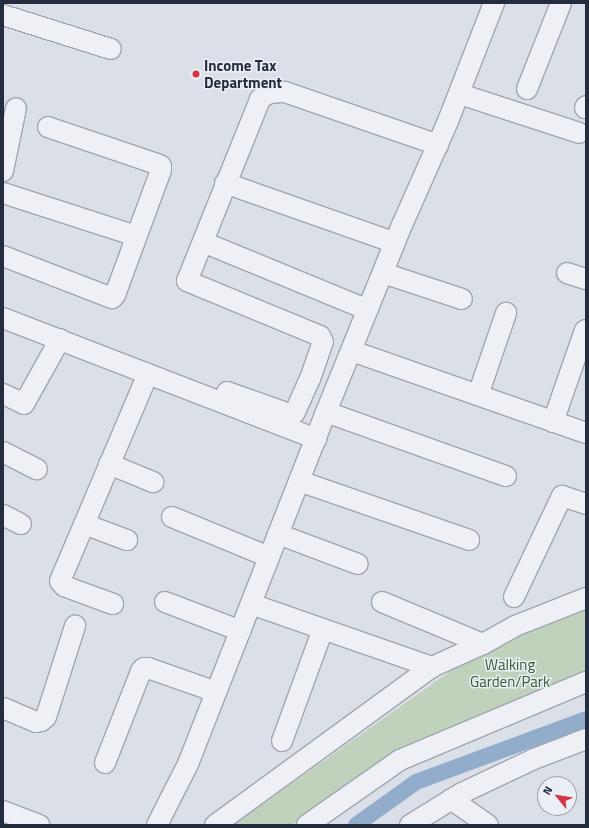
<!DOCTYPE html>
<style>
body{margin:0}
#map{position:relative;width:589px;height:828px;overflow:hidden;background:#dbdfe7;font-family:"Titillium Web",sans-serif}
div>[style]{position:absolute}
.green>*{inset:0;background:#c0d2bb}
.canal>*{height:16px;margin:-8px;padding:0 8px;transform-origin:8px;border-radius:8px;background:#92accb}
.roads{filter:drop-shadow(1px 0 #a0a6b1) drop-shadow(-1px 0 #a0a6b1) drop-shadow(0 1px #a0a6b1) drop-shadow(0 -1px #a0a6b1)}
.minor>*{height:20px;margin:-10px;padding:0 10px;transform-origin:10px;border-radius:10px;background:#eef0f5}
.dots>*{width:11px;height:11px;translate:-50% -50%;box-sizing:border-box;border:2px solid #eaeef5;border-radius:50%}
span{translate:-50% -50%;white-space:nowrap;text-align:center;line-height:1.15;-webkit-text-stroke:3px #eaeef5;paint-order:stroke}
.poi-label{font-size:15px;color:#242d3e;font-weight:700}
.left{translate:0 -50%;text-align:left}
.park-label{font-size:15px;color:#375b30}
.frame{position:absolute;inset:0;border:4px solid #242d3e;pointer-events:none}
.north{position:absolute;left:537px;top:776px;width:40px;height:40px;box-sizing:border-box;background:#eaeef5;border:1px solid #9ba1ac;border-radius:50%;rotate:300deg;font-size:11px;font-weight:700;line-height:16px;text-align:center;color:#242d3e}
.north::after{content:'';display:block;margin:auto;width:14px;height:18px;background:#d93346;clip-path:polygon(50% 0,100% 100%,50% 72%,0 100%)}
</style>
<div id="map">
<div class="green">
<i style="clip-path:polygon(586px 610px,586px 677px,372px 768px,292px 825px,230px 825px,246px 816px,490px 643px)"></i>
</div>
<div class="canal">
<i style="left:356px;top:825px;width:74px;rotate:-35.6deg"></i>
<i style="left:416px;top:782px;width:181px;rotate:-20.3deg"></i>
</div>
<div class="roads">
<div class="minor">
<i style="left:3px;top:15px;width:113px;rotate:17.5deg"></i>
<i style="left:527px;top:89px;width:92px;rotate:-68.4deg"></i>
<i style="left:460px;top:94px;width:125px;rotate:18.1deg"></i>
<i style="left:585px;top:108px;width:2px;rotate:-63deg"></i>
<i style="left:3px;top:171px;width:64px;rotate:-78.3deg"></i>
<i style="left:225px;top:183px;width:180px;rotate:19.4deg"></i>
<i style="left:3px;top:193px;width:140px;rotate:17.9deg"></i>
<i style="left:203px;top:242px;width:178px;rotate:22.4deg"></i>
<i style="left:3px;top:256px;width:117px;rotate:21.1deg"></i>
<i style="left:112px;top:298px;width:4px;rotate:-45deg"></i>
<i style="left:115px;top:295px;width:133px;rotate:-69.8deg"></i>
<i style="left:161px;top:170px;width:4px;rotate:-90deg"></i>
<i style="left:161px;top:166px;width:4px;rotate:-153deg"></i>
<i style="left:157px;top:164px;width:115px;rotate:-161.3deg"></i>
<i style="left:383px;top:273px;width:83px;rotate:18.2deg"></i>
<i style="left:567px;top:273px;width:20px;rotate:18deg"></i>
<i style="left:3px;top:318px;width:336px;rotate:21.1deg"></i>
<i style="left:352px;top:351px;width:248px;rotate:19.3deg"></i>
<i style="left:227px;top:392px;width:69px;rotate:19.5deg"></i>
<i style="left:292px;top:415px;width:4px;rotate:-45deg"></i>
<i style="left:295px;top:412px;width:36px;rotate:-66deg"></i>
<i style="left:310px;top:379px;width:39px;rotate:-71deg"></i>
<i style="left:323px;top:342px;width:7px;rotate:-117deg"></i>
<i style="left:320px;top:336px;width:144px;rotate:-157.5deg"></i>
<i style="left:187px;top:281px;width:196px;rotate:-68.1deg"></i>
<i style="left:260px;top:99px;width:11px;rotate:-34deg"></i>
<i style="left:269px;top:93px;width:16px;rotate:-4deg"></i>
<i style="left:285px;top:92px;width:162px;rotate:19.1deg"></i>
<i style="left:3px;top:394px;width:23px;rotate:25deg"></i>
<i style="left:24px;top:404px;width:74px;rotate:-61deg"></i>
<i style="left:478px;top:395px;width:87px;rotate:-71.1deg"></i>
<i style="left:326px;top:412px;width:191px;rotate:19.6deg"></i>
<i style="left:553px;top:422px;width:97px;rotate:-70.8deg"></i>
<i style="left:3px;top:452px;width:38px;rotate:27deg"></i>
<i style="left:109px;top:464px;width:48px;rotate:22.2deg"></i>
<i style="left:299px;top:481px;width:180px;rotate:19.1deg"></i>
<i style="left:3px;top:515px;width:20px;rotate:27deg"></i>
<i style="left:172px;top:517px;width:105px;rotate:22.4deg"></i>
<i style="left:84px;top:524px;width:46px;rotate:20.4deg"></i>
<i style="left:278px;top:534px;width:85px;rotate:20.6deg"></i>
<i style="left:514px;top:597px;width:112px;rotate:-64.6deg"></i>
<i style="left:562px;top:496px;width:25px;rotate:18deg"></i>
<i style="left:165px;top:602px;width:81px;rotate:20.9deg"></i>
<i style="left:382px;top:602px;width:109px;rotate:22.6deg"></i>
<i style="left:113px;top:604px;width:52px;rotate:-159.8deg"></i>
<i style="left:64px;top:586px;width:6px;rotate:-129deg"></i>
<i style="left:60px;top:581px;width:225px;rotate:-67deg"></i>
<i style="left:251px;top:604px;width:192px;rotate:19.2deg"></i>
<i style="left:3px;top:708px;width:36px;rotate:23deg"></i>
<i style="left:36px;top:722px;width:5px;rotate:-11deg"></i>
<i style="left:41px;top:721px;width:6px;rotate:-39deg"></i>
<i style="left:46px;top:717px;width:96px;rotate:-72.3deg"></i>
<i style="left:282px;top:741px;width:119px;rotate:-69.9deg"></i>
<i style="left:105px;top:763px;width:99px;rotate:-68.6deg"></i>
<i style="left:141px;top:671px;width:4px;rotate:-45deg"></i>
<i style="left:144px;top:668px;width:4px"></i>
<i style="left:148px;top:668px;width:72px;rotate:19.4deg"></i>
<i style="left:451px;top:799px;width:45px;rotate:35.1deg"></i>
<i style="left:3px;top:811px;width:39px;rotate:21deg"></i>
<i style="left:157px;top:825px;width:68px;rotate:-63.1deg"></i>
<i style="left:188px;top:764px;width:378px;rotate:-68.6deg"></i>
<i style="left:326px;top:412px;width:202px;rotate:-67.9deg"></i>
<i style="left:402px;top:225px;width:114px;rotate:-66.1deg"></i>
<i style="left:448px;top:121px;width:127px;rotate:-68.7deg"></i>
<i style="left:215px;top:825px;width:268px;rotate:-36.1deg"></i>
<i style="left:432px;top:667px;width:56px;rotate:-24.3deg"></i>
<i style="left:483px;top:644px;width:37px;rotate:-29deg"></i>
<i style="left:515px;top:626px;width:76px;rotate:-21.5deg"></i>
<i style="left:307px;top:825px;width:113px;rotate:-35deg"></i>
<i style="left:400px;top:760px;width:202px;rotate:-22.8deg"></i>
<i style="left:410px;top:825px;width:61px;rotate:-31.6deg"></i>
<i style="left:462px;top:793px;width:80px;rotate:-25.3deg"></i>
<i style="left:534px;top:759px;width:56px;rotate:-21deg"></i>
</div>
</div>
<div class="dots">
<i style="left:196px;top:74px;background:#d93346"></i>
</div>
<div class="poi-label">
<span class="left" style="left:204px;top:74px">Income Tax<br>Department</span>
</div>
<div class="park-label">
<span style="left:510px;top:673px">Walking<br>Garden/Park</span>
</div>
<div class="frame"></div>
<div class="north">N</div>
</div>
